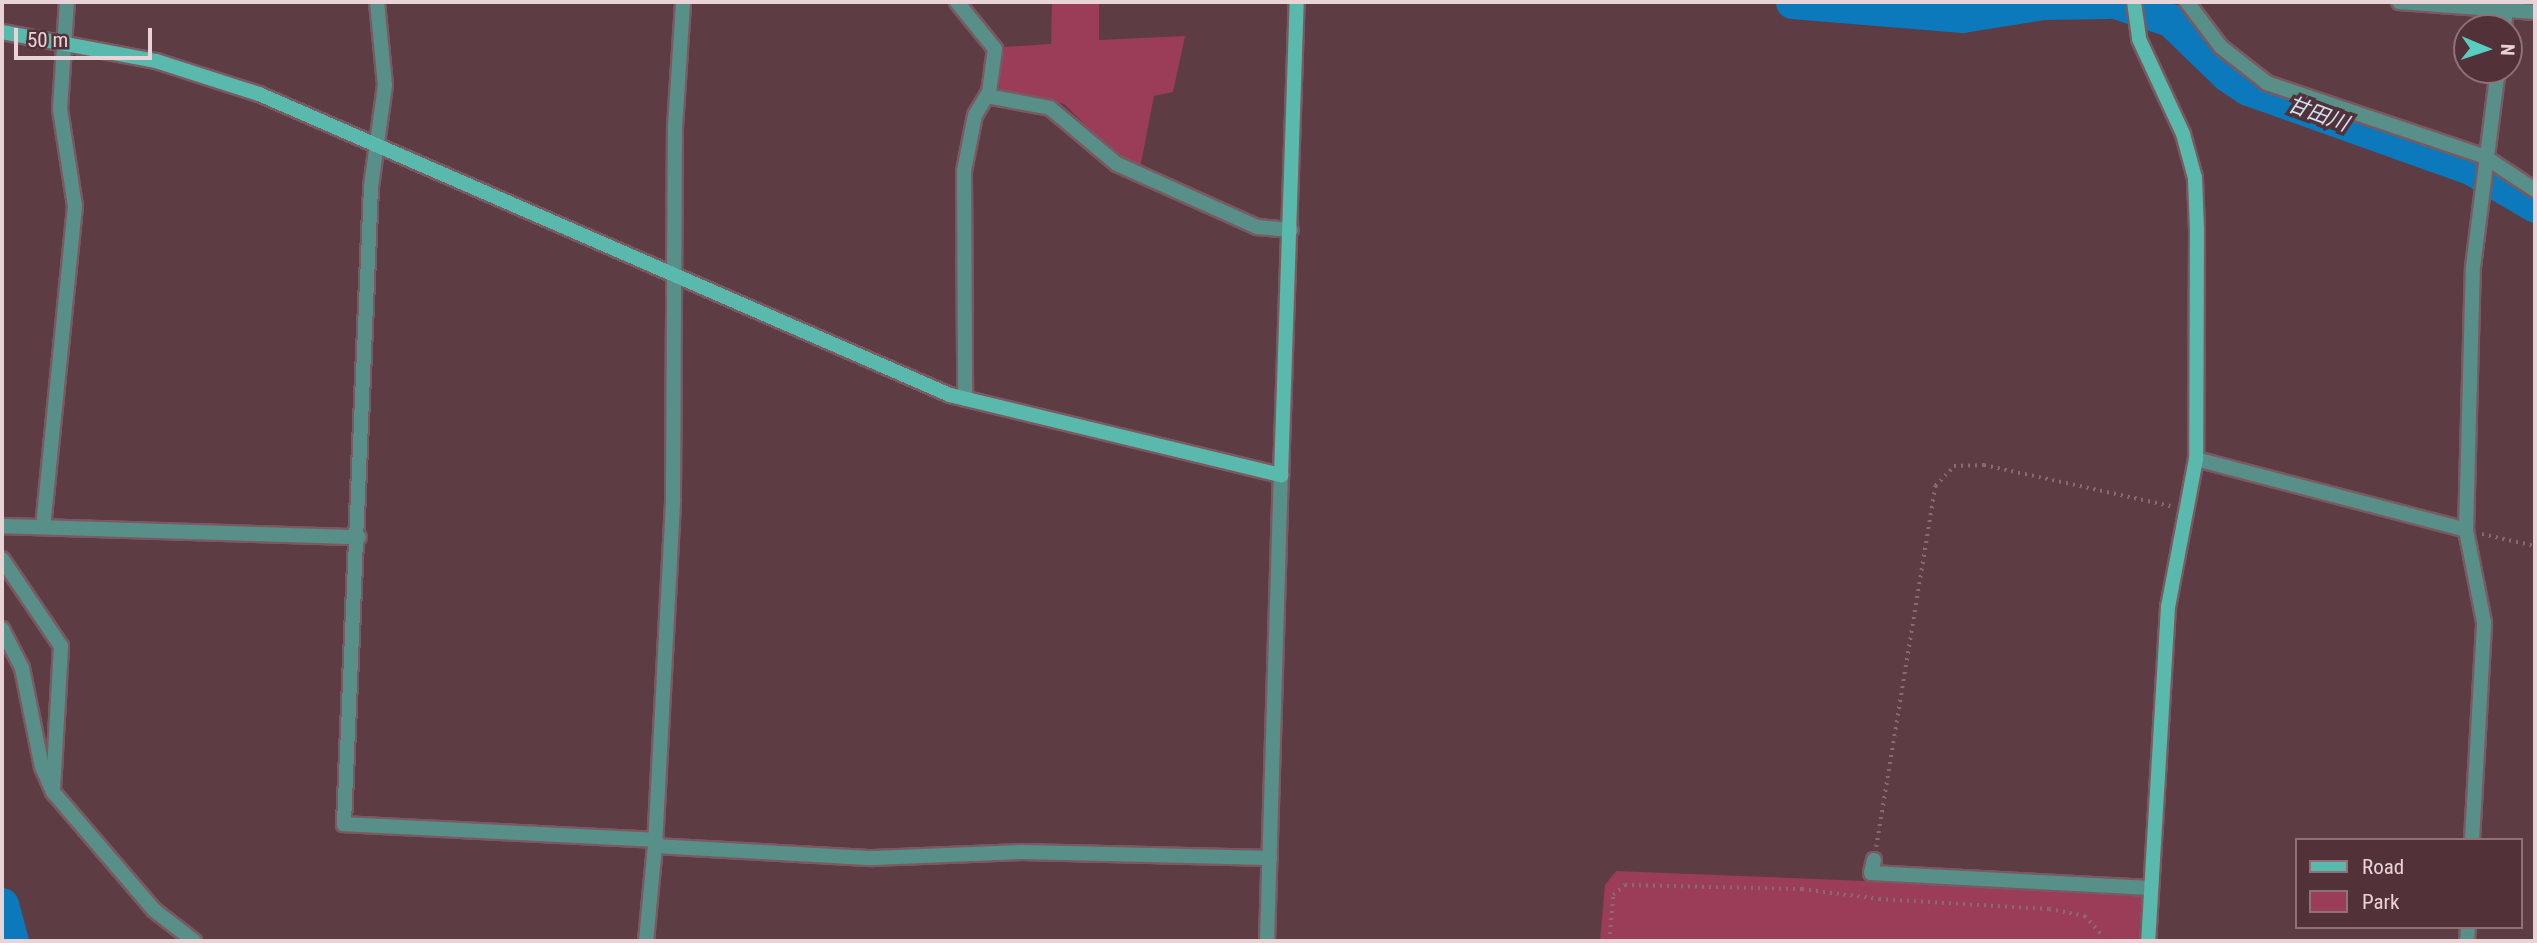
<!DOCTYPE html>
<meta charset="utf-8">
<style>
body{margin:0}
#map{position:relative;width:2537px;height:943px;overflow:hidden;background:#5e3c44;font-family:"Roboto Condensed","Noto Sans JP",sans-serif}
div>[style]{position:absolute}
.green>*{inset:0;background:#9b3c58}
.river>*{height:33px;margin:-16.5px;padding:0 16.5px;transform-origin:16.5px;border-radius:16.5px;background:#0b79bc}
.path>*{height:3.5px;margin-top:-1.75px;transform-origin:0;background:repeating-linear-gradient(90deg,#886a71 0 2px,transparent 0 7px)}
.roads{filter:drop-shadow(2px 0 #7a5a61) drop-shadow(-2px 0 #7a5a61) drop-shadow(0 2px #7a5a61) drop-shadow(0 -2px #7a5a61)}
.street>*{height:14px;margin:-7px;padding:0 7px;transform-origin:7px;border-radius:7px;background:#589089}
.secondary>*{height:14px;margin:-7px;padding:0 7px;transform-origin:7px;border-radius:7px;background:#5ab9ad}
span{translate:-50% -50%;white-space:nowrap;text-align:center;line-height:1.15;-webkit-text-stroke:7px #533139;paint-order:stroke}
.water-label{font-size:21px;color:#cee3f5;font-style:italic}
.frame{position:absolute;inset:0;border:4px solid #e8d3d7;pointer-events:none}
.legend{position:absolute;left:2295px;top:838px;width:228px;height:91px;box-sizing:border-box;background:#533139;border:2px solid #8f7278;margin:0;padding:9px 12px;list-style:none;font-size:21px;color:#e8d3d7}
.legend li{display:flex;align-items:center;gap:14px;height:35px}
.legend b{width:35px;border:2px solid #8f7278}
.north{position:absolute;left:2453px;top:14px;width:70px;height:70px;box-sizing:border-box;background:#533139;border:2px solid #8f7278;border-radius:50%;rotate:92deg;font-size:19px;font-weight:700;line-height:28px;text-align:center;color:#e8d3d7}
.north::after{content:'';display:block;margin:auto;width:24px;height:32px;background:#58cec0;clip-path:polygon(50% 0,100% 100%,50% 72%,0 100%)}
.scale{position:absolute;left:14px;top:28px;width:138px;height:32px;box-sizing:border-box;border:4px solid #e8d3d7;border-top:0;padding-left:9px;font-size:21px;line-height:24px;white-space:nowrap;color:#e8d3d7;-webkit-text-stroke:5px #533139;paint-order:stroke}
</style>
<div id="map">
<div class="green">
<i style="clip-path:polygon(1052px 2px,1099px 2px,1099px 40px,1185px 36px,1173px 92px,1154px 96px,1140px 168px,1111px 150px,1064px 104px,999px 91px,1003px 47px,1051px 44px)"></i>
<i style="clip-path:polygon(1616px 871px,2144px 892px,2141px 941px,1600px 941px,1605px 885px)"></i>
</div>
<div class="river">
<i style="left:1792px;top:2px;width:171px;rotate:4.7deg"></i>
<i style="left:1962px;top:16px;width:82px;rotate:-9.1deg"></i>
<i style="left:2043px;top:3px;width:64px;rotate:-0.9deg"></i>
<i style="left:2115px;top:2px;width:58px;rotate:18.1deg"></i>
<i style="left:2170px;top:20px;width:79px;rotate:44deg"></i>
<i style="left:2227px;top:75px;width:25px;rotate:34deg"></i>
<i style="left:2248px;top:89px;width:236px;rotate:19.6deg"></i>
<i style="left:2470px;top:168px;width:75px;rotate:30.3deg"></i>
<i style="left:2px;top:904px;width:38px;rotate:75deg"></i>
</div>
<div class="path">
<i style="left:2482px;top:534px;width:54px;rotate:12.8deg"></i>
<i style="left:1876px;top:847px;width:366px;rotate:-80.7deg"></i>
<i style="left:1935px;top:486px;width:28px;rotate:-46deg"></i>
<i style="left:1954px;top:466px;width:30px;rotate:-2deg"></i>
<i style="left:1984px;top:465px;width:191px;rotate:12.4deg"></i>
<i style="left:1609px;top:941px;width:46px;rotate:-85deg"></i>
<i style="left:1613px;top:895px;width:16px;rotate:-40deg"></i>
<i style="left:1625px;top:885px;width:177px;rotate:1.3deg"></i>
<i style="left:1802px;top:889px;width:78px;rotate:7.4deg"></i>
<i style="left:1879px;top:899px;width:170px;rotate:3.4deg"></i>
<i style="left:2049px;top:909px;width:37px;rotate:11deg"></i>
<i style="left:2085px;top:916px;width:28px;rotate:48deg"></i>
</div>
<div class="roads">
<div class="street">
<i style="left:377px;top:2px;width:83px;rotate:84.5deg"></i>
<i style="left:385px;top:85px;width:103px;rotate:97.8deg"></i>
<i style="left:371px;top:187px;width:638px;rotate:92.43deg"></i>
<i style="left:344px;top:824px;width:312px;rotate:2.9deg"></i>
<i style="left:957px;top:2px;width:60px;rotate:51deg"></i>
<i style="left:995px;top:49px;width:43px;rotate:97.9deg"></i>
<i style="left:989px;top:92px;width:27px;rotate:121deg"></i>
<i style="left:975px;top:115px;width:57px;rotate:101.1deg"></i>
<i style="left:964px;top:171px;width:228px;rotate:89.7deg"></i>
<i style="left:2187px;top:2px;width:56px;rotate:52.9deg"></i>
<i style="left:2221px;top:47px;width:58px;rotate:38deg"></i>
<i style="left:2267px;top:83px;width:230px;rotate:18.7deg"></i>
<i style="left:2485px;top:157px;width:60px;rotate:33.4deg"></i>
<i style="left:2399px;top:2px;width:136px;rotate:4.2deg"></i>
<i style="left:2504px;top:28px;width:18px;rotate:-84deg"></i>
<i style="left:987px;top:96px;width:64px;rotate:10.8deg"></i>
<i style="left:1050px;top:108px;width:87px;rotate:39.9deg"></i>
<i style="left:1117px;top:164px;width:154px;rotate:24.2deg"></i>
<i style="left:1257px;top:227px;width:34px;rotate:5deg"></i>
<i style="left:2196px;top:459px;width:279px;rotate:14.7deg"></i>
<i style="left:2px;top:526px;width:357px;rotate:1.8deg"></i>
<i style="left:43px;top:527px;width:323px;rotate:-84.3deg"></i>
<i style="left:75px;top:206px;width:98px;rotate:-98.8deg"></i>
<i style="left:60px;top:109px;width:107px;rotate:-86.3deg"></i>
<i style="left:2px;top:559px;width:105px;rotate:55.9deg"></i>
<i style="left:61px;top:646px;width:141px;rotate:93.2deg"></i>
<i style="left:2px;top:629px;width:44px;rotate:62.9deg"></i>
<i style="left:22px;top:668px;width:101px;rotate:78.6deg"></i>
<i style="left:42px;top:767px;width:27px;rotate:66deg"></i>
<i style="left:53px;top:792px;width:155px;rotate:49.4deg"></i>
<i style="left:154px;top:910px;width:51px;rotate:37.8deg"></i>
<i style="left:2472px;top:840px;width:218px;rotate:-86.8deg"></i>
<i style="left:2484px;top:622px;width:94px;rotate:-101.1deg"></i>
<i style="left:2466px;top:530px;width:263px;rotate:-88.5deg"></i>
<i style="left:2473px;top:267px;width:199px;rotate:-82.8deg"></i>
<i style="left:655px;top:846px;width:218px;rotate:3.2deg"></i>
<i style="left:873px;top:858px;width:149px;rotate:-2.3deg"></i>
<i style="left:1022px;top:852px;width:248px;rotate:1.4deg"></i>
<i style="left:1874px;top:860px;width:13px;rotate:103deg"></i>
<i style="left:1871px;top:873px;width:279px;rotate:3.1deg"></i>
<i style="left:646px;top:941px;width:95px;rotate:-84.6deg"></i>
<i style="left:655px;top:846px;width:347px;rotate:-87deg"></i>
<i style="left:673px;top:499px;width:372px;rotate:-89.7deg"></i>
<i style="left:675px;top:127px;width:125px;rotate:-86.3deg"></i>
<i style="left:1267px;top:941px;width:466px;rotate:-88.3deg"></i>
<i style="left:2467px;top:941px;width:14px;rotate:-86deg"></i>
</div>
<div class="secondary">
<i style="left:2134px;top:2px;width:37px;rotate:82deg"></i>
<i style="left:2139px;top:39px;width:105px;rotate:65.1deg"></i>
<i style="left:2183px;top:134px;width:46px;rotate:74.7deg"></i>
<i style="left:2195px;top:178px;width:51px;rotate:87.8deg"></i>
<i style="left:2197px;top:229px;width:230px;rotate:90.2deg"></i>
<i style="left:2196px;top:459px;width:151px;rotate:100.7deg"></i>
<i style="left:2168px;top:607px;width:335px;rotate:93.4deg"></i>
<i style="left:2px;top:32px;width:157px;rotate:10.7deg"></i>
<i style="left:156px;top:61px;width:108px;rotate:17.8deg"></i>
<i style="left:259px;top:94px;width:754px;rotate:23.54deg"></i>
<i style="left:950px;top:395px;width:341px;rotate:13.6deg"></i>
<i style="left:1281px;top:475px;width:473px;rotate:-88.1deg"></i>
</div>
</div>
<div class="water-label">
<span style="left:2318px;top:114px;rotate:20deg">甘田川</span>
</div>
<div class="frame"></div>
<ul class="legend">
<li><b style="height:9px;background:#5ab9ad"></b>Road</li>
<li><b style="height:19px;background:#9b3c58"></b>Park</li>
</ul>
<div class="north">N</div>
<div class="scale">50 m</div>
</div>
